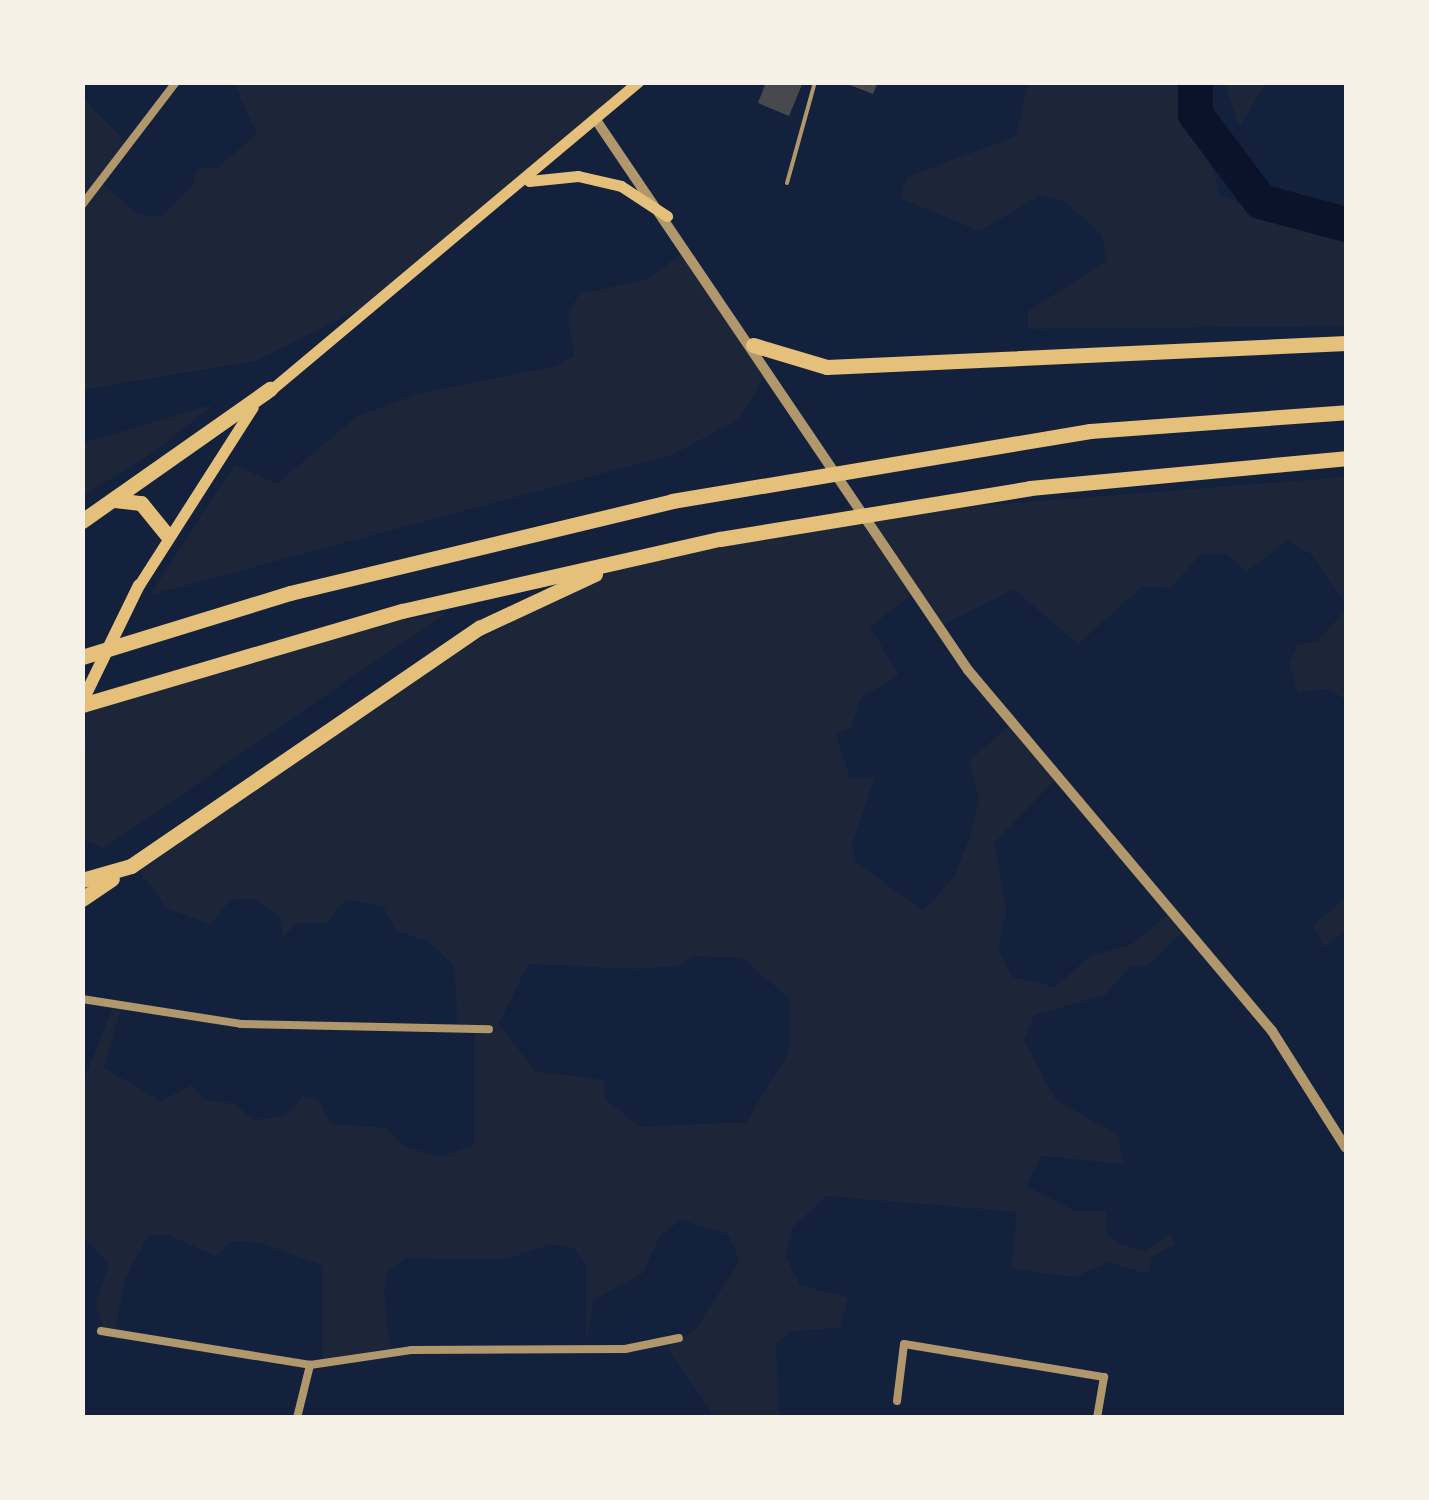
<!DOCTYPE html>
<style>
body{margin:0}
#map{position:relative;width:1429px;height:1500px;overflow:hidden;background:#14213d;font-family:"Titillium Web",sans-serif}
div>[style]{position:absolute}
.green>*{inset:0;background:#1d2539}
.river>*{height:35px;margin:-17.5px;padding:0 17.5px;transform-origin:17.5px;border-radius:17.5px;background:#0b132b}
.building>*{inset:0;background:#48494c}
.service>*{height:4px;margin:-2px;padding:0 2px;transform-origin:2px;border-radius:2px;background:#b1986c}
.minor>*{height:8px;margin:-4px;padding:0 4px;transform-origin:4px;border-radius:4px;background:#b1986c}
.tertiary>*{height:10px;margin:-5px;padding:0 5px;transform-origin:5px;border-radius:5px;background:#b1986c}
.secondary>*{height:11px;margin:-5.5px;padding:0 5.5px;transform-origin:5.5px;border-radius:5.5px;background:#e5c07b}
.primary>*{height:12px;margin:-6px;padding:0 6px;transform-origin:6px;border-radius:6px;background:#e5c07b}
.motorway>*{height:15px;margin:-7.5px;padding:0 7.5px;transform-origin:7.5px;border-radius:7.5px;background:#e5c07b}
span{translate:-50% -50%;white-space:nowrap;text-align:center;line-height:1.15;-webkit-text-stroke:8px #f6f1e7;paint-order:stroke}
.frame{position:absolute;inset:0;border:85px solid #f6f1e7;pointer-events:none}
</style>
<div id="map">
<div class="green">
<i style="clip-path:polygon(234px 83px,638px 83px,369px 305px,255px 361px,83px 390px,82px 97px,125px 141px,98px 180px,138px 214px,161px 217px,194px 185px,197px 169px,218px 167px,257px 134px)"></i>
<i style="clip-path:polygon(1028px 83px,1188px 83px,1220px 195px,1346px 239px,1346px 326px,1028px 329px,1028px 311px,1107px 261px,1102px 235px,1065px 202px,1041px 195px,979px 231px,900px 198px,907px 177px,1016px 136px)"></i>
<i style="clip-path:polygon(1225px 83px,1266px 83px,1240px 126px,1237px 120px)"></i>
<i style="clip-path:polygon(687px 250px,767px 372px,739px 419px,672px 455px,150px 595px,235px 465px,277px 484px,357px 416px,421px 393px,556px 366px,574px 356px,568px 312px,580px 294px,647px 279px)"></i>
<i style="clip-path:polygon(214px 404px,156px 450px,83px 496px,83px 443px)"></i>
<i style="clip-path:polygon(evenodd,1346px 477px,1346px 604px,1311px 554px,1287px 541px,1246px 572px,1228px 554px,1201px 554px,1170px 588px,1143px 586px,1078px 644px,1014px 589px,938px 627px,912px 594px,870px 627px,899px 675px,860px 698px,852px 727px,836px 734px,850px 778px,875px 778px,852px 843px,855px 861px,923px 911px,954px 877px,970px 837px,979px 799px,969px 761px,1008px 727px,1055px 780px,995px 842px,1006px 910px,998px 950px,1012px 977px,1055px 987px,1090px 956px,1132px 944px,1168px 915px,1177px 922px,1182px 932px,1147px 966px,1130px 967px,1105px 995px,1034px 1015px,1024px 1040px,1055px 1099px,1117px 1135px,1124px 1164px,1041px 1156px,1026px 1186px,1076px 1211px,1106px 1211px,1107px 1234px,1120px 1244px,1144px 1251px,1171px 1233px,1174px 1245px,1153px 1256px,1147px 1274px,1110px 1262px,1074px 1277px,1011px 1269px,1017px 1212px,826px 1196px,792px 1228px,786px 1257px,800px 1285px,848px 1298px,840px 1328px,791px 1331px,776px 1344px,779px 1417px,715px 1417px,667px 1347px,695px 1330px,740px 1261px,728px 1234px,681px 1220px,660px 1236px,643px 1273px,593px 1300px,586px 1347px,587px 1267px,575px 1249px,551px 1244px,506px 1259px,405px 1258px,388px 1272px,384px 1290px,390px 1348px,323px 1360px,322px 1265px,257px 1242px,232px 1241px,216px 1256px,166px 1234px,148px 1236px,125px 1279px,115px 1330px,104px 1332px,96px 1302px,109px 1264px,83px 1237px,82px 1084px,113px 1008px,121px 1009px,104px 1068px,161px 1101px,192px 1085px,204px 1100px,234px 1104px,254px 1120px,285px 1116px,304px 1096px,318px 1099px,330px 1124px,386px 1128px,403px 1146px,439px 1157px,474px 1145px,475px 1031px,458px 1028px,454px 966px,428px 941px,396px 931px,383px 906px,346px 900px,326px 923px,297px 923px,283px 937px,280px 916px,254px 898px,231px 900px,210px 924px,166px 908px,140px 871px,441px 658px,645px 555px,863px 515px,1346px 477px,693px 956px,742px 958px,789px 998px,789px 1052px,746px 1122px,641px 1127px,605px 1099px,604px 1080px,535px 1071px,499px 1024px,528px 964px,634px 969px,680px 966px,693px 956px)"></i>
<i style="clip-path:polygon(1346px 609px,1346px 700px,1329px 689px,1298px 692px,1289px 665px,1297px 645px,1319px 640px)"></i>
<i style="clip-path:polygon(447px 612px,104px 848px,83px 839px,86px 709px,341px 632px)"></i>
<i style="clip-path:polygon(1346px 897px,1346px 931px,1324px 947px,1313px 925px)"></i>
</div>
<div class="river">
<i style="left:1195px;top:82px;width:32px;rotate:90deg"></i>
<i style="left:1195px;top:114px;width:109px;rotate:53.2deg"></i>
<i style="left:1260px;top:201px;width:89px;rotate:15deg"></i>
</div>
<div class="building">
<i style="clip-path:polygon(766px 82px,803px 82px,789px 116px,758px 103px)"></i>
<i style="clip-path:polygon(842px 82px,878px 82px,873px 94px)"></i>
</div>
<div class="service">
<i style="left:787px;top:183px;width:105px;rotate:-74.5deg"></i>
</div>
<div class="minor">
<i style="left:82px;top:205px;width:155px;rotate:-52.6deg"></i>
<i style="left:82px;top:999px;width:161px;rotate:8.9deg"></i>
<i style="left:241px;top:1024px;width:248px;rotate:1.2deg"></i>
<i style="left:101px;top:1331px;width:212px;rotate:9.2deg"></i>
<i style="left:310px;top:1365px;width:102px;rotate:-8.4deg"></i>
<i style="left:411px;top:1350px;width:214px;rotate:-0.3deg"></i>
<i style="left:625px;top:1349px;width:55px;rotate:-11.5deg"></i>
<i style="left:897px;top:1401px;width:57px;rotate:-83deg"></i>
<i style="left:904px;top:1344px;width:203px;rotate:9.4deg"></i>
<i style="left:1104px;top:1377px;width:42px;rotate:99.7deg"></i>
<i style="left:297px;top:1418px;width:55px;rotate:-76.2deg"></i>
</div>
<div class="tertiary">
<i style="left:596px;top:120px;width:664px;rotate:55.93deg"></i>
<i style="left:968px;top:670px;width:472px;rotate:49.9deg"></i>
<i style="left:1272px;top:1031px;width:138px;rotate:57.7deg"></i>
</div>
<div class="secondary">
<i style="left:529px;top:181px;width:49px;rotate:-5.8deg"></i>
<i style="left:578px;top:176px;width:44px;rotate:13.1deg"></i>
<i style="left:621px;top:186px;width:55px;rotate:33.1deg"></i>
<i style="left:266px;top:394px;width:486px;rotate:-40deg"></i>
<i style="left:139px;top:585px;width:211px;rotate:-57.4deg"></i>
</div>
<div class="primary">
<i style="left:82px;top:702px;width:130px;rotate:-64deg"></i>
</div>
<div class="motorway">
<i style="left:753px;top:345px;width:77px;rotate:16.6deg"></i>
<i style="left:827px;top:367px;width:520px;rotate:-2.65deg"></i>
<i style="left:115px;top:500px;width:26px;rotate:7deg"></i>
<i style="left:141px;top:503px;width:40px;rotate:51deg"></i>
<i style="left:82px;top:521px;width:230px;rotate:-35.1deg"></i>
<i style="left:82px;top:657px;width:218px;rotate:-17.1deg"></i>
<i style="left:290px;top:593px;width:393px;rotate:-13.5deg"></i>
<i style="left:672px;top:501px;width:424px;rotate:-9.5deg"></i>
<i style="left:1090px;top:431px;width:257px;rotate:-4.2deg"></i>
<i style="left:82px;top:705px;width:334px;rotate:-16.4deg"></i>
<i style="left:402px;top:611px;width:326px;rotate:-12.8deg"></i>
<i style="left:720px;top:539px;width:314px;rotate:-9.3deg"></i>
<i style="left:1030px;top:488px;width:317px;rotate:-5.4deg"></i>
<i style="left:82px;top:880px;width:51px;rotate:-15.9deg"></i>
<i style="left:131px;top:866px;width:422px;rotate:-34.4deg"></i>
<i style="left:479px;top:628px;width:128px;rotate:-25deg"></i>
<i style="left:82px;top:899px;width:36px;rotate:-34deg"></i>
</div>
<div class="frame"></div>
</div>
